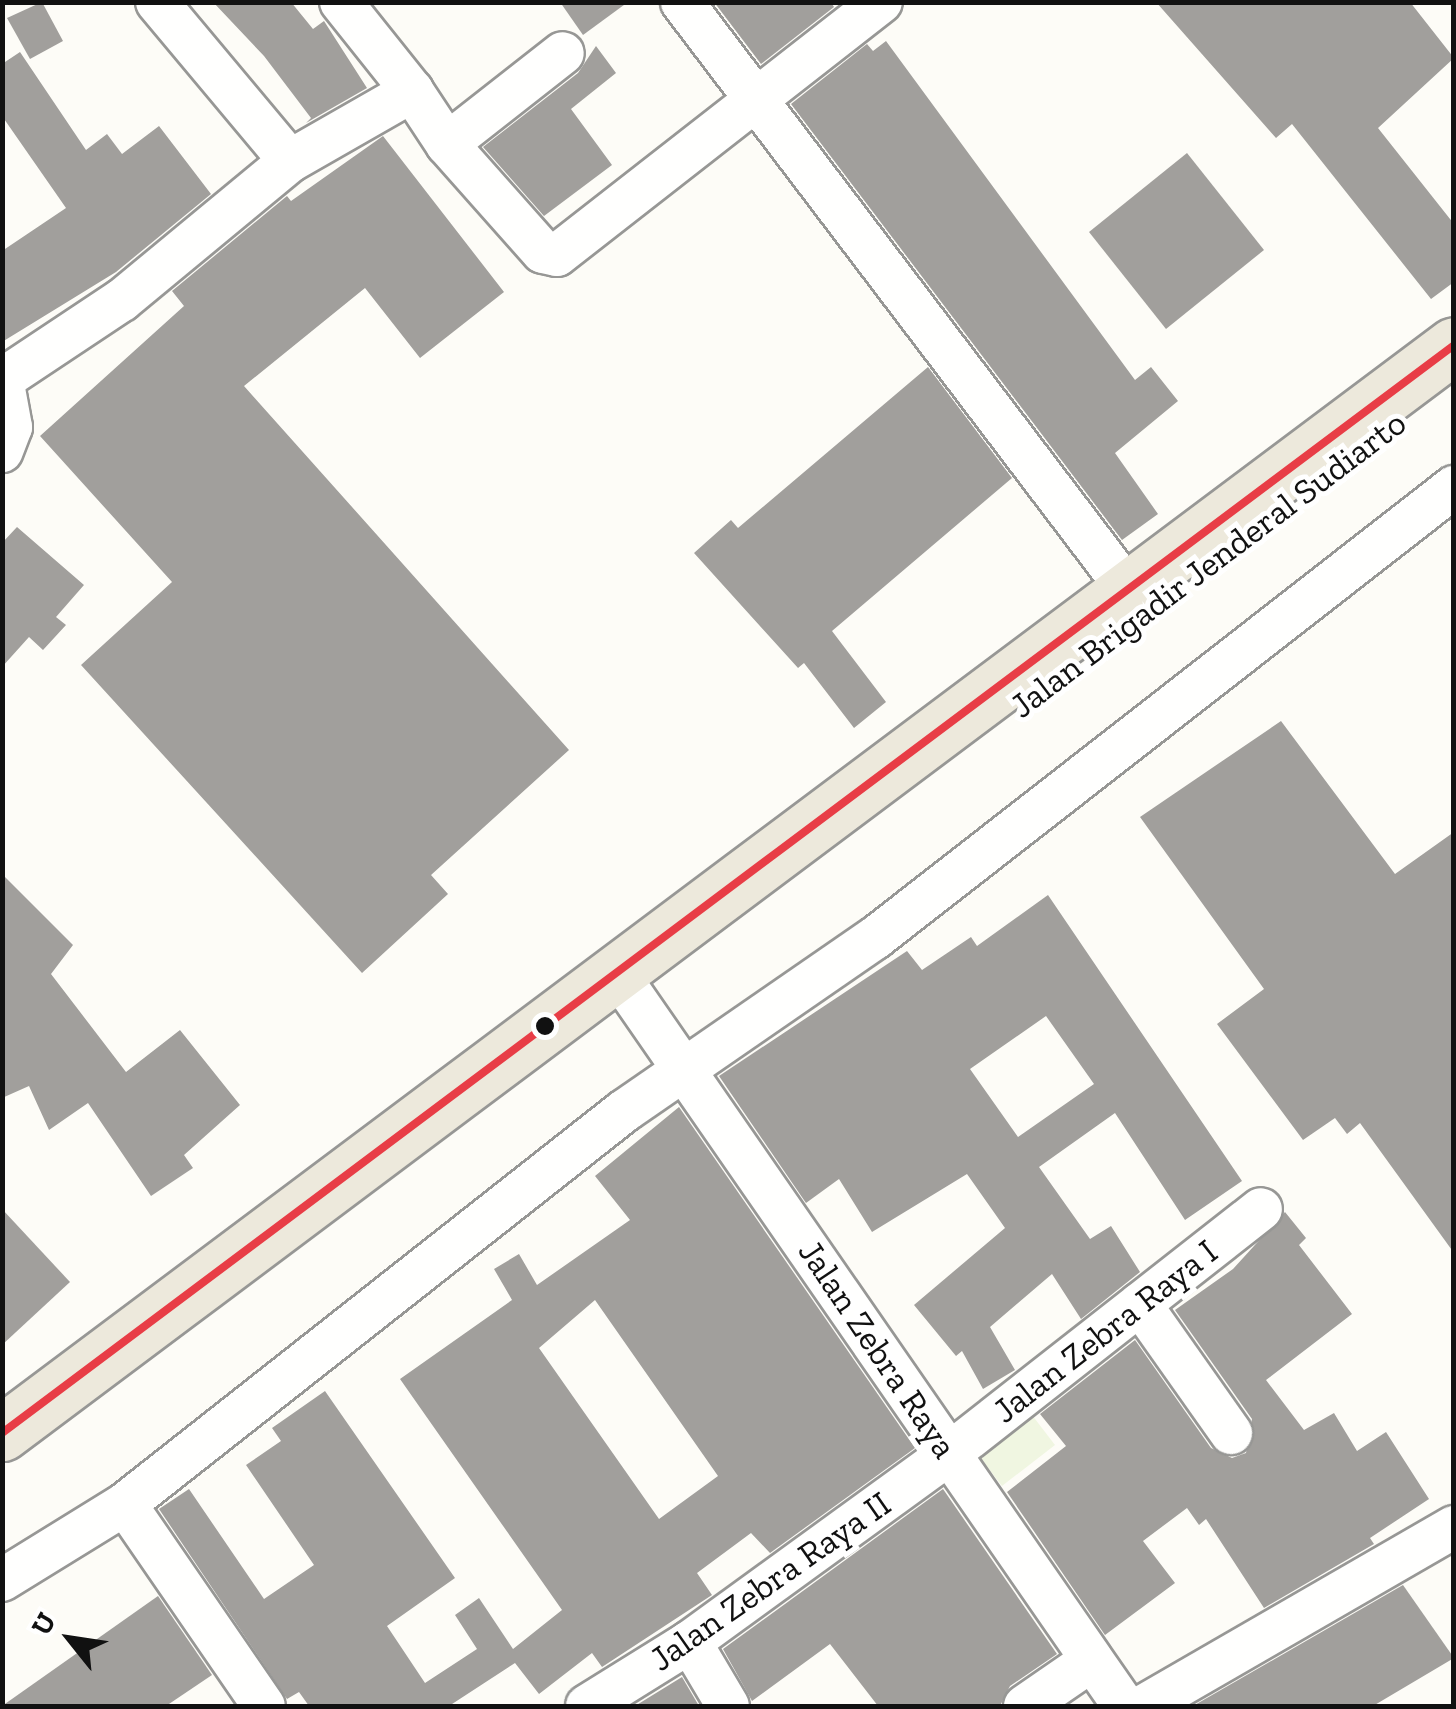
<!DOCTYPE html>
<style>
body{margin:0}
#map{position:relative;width:1456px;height:1709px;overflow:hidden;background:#fdfcf7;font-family:"Zilla Slab",serif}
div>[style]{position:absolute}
.pitch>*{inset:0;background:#f0f6e1}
.building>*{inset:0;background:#a19f9c}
.roads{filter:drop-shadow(2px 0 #979795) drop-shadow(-2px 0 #979795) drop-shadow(0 2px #979795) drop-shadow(0 -2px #979795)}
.street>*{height:42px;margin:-21px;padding:0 21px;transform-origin:21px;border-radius:21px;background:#fffffe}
.primary>*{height:55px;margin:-27.5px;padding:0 27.5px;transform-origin:27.5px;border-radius:27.5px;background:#ede9dc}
.bus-1>*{height:8px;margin:-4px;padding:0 4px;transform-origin:4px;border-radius:4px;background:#e83d46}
.dots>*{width:28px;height:28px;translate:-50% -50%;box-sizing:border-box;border:5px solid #fff;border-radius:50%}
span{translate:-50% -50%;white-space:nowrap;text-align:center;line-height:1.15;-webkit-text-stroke:10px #fff;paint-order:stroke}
.street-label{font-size:35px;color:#111}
.frame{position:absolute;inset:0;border:5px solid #111;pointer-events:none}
.north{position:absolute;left:20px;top:1589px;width:100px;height:100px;-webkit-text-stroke:8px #fff;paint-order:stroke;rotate:300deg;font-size:28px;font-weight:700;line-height:40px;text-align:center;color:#111}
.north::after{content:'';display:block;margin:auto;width:35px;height:45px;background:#111;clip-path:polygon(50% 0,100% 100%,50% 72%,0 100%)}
</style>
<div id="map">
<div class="pitch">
<i style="clip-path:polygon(1032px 1415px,1055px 1445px,1002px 1486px,979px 1456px)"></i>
</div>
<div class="building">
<i style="clip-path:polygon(42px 2px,63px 41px,30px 59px,7px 18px)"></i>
<i style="clip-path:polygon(213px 2px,291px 2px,313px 29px,324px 21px,367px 88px,306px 123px,311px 118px,264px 56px)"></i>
<i style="clip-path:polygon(560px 2px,628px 2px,583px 35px)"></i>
<i style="clip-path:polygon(714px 2px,831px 2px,834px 7px,761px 64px)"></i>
<i style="clip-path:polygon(1156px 2px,1410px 2px,1454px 58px,1378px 128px,1454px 224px,1454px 282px,1431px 299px,1292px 124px,1276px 138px)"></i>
<i style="clip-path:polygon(886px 41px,1135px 380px,1151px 367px,1178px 401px,1115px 453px,1158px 514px,1122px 540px,791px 104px,867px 44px,873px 51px)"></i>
<i style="clip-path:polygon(596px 46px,616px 73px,571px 109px,612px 165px,544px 216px,483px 147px,578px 73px)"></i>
<i style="clip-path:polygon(20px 52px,86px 150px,107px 134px,122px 154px,159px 126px,211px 194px,116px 272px,2px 342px,2px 251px,66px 208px,2px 116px,2px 64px)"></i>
<i style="clip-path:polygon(383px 136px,504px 292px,420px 358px,365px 288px,244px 386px,569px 750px,431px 875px,448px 894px,362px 973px,81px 665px,172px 582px,40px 436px,184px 306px,172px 291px,287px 196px,291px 201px)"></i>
<i style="clip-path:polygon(1187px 153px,1264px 250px,1166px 329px,1089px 232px)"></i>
<i style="clip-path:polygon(928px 367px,1012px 478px,832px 631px,886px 702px,854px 728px,804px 663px,798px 668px,694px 553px,731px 520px,738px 528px)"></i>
<i style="clip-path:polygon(17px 527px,84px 585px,56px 617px,66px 625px,43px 650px,29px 637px,2px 667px,2px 543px)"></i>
<i style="clip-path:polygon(1281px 721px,1395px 874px,1454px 832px,1454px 1253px,1360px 1123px,1347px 1134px,1335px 1118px,1303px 1140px,1217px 1024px,1264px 989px,1140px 817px)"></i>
<i style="clip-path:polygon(2px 874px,73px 945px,51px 974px,126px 1072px,180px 1030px,240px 1105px,184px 1155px,193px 1168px,151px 1196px,88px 1103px,49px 1130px,29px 1086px,2px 1098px)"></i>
<i style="clip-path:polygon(evenodd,1048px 895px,1242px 1181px,1185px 1220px,1115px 1113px,1039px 1167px,1090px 1239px,1111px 1226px,1140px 1272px,1081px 1319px,1052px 1274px,990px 1327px,1015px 1370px,983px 1389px,962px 1351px,956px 1356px,914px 1305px,1005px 1228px,967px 1174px,872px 1232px,839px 1179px,806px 1203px,719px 1076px,907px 951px,922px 970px,971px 937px,977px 946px,1048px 895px,1046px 1016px,1094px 1084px,1018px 1137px,970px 1069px,1046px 1016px)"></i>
<i style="clip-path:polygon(evenodd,679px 1107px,915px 1448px,770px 1553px,751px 1533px,697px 1573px,712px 1595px,602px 1667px,592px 1653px,539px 1694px,515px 1663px,449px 1706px,309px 1706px,299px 1692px,287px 1699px,159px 1509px,189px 1489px,264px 1599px,314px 1565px,246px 1465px,281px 1441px,272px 1428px,325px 1391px,455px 1578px,387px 1626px,425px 1683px,477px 1649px,455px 1615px,479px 1598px,513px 1649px,562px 1610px,400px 1379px,512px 1300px,494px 1269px,519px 1254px,537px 1285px,630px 1220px,595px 1176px,679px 1107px,595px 1300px,718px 1476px,659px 1519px,539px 1348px,595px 1300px)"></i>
<i style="clip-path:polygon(2px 1209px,70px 1282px,2px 1345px)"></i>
<i style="clip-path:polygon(1285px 1212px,1306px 1238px,1299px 1245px,1352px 1314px,1266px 1380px,1304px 1430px,1334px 1413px,1357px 1451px,1386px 1432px,1429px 1499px,1370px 1538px,1374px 1544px,1264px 1608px,1206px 1519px,1199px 1525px,1187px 1508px,1143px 1541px,1175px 1583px,1105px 1635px,1007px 1492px,1066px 1446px,1040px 1414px,1135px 1340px,1211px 1448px,1232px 1458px,1246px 1453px,1252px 1419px,1175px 1310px,1233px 1269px)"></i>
<i style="clip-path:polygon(943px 1489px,1057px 1654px,1010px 1686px,1000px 1706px,878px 1706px,830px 1644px,752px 1701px,723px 1649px)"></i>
<i style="clip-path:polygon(1403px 1585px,1454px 1658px,1373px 1706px,1193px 1706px)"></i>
<i style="clip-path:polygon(158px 1596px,212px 1675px,166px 1706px,2px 1706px)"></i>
<i style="clip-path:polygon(682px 1677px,699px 1706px,635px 1706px)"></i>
</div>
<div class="roads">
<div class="street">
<i style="left:157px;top:2px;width:207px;rotate:50.1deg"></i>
<i style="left:341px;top:2px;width:114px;rotate:51.4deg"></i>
<i style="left:682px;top:2px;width:734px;rotate:52.8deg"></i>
<i style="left:447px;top:144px;width:147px;rotate:-38.1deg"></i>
<i style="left:2px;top:378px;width:50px;rotate:79.6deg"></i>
<i style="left:11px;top:427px;width:26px;rotate:111deg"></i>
<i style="left:3px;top:379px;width:143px;rotate:-33.6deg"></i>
<i style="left:122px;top:300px;width:218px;rotate:-39.6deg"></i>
<i style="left:290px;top:161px;width:141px;rotate:-29.8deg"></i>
<i style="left:412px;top:91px;width:64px;rotate:56.6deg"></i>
<i style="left:447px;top:144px;width:144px;rotate:48.4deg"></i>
<i style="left:543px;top:252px;width:14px;rotate:12deg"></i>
<i style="left:557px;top:255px;width:411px;rotate:-38deg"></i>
<i style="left:630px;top:992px;width:868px;rotate:55.32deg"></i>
<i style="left:1140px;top:1304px;width:158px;rotate:54.8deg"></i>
<i style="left:125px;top:1504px;width:245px;rotate:55.5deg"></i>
<i style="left:2px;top:1580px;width:145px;rotate:-31.7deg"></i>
<i style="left:125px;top:1504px;width:635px;rotate:-38.22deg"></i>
<i style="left:624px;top:1111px;width:305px;rotate:-34.6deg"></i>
<i style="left:875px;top:938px;width:734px;rotate:-37.92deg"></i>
<i style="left:690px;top:1642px;width:74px;rotate:59.3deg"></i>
<i style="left:587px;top:1706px;width:121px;rotate:-31.9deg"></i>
<i style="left:690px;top:1642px;width:321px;rotate:-36deg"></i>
<i style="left:950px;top:1453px;width:395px;rotate:-38.1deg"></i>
<i style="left:1025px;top:1706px;width:81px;rotate:-34.5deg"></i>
<i style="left:1144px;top:1706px;width:358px;rotate:-30deg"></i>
</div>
<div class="primary">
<i style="left:2px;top:1433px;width:1814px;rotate:-36.84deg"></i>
</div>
</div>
<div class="bus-1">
<i style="left:2px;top:1433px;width:1814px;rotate:-36.84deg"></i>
</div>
<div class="dots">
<i style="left:545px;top:1026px;background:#111"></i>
</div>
<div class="street-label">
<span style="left:1208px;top:564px;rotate:-37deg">Jalan Brigadir Jenderal Sudiarto</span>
<span style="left:1105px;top:1331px;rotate:-38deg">Jalan Zebra Raya I</span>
<span style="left:878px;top:1349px;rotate:56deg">Jalan Zebra Raya</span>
<span style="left:770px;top:1581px;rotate:-35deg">Jalan Zebra Raya II</span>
</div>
<div class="frame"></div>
<div class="north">U</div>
</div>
